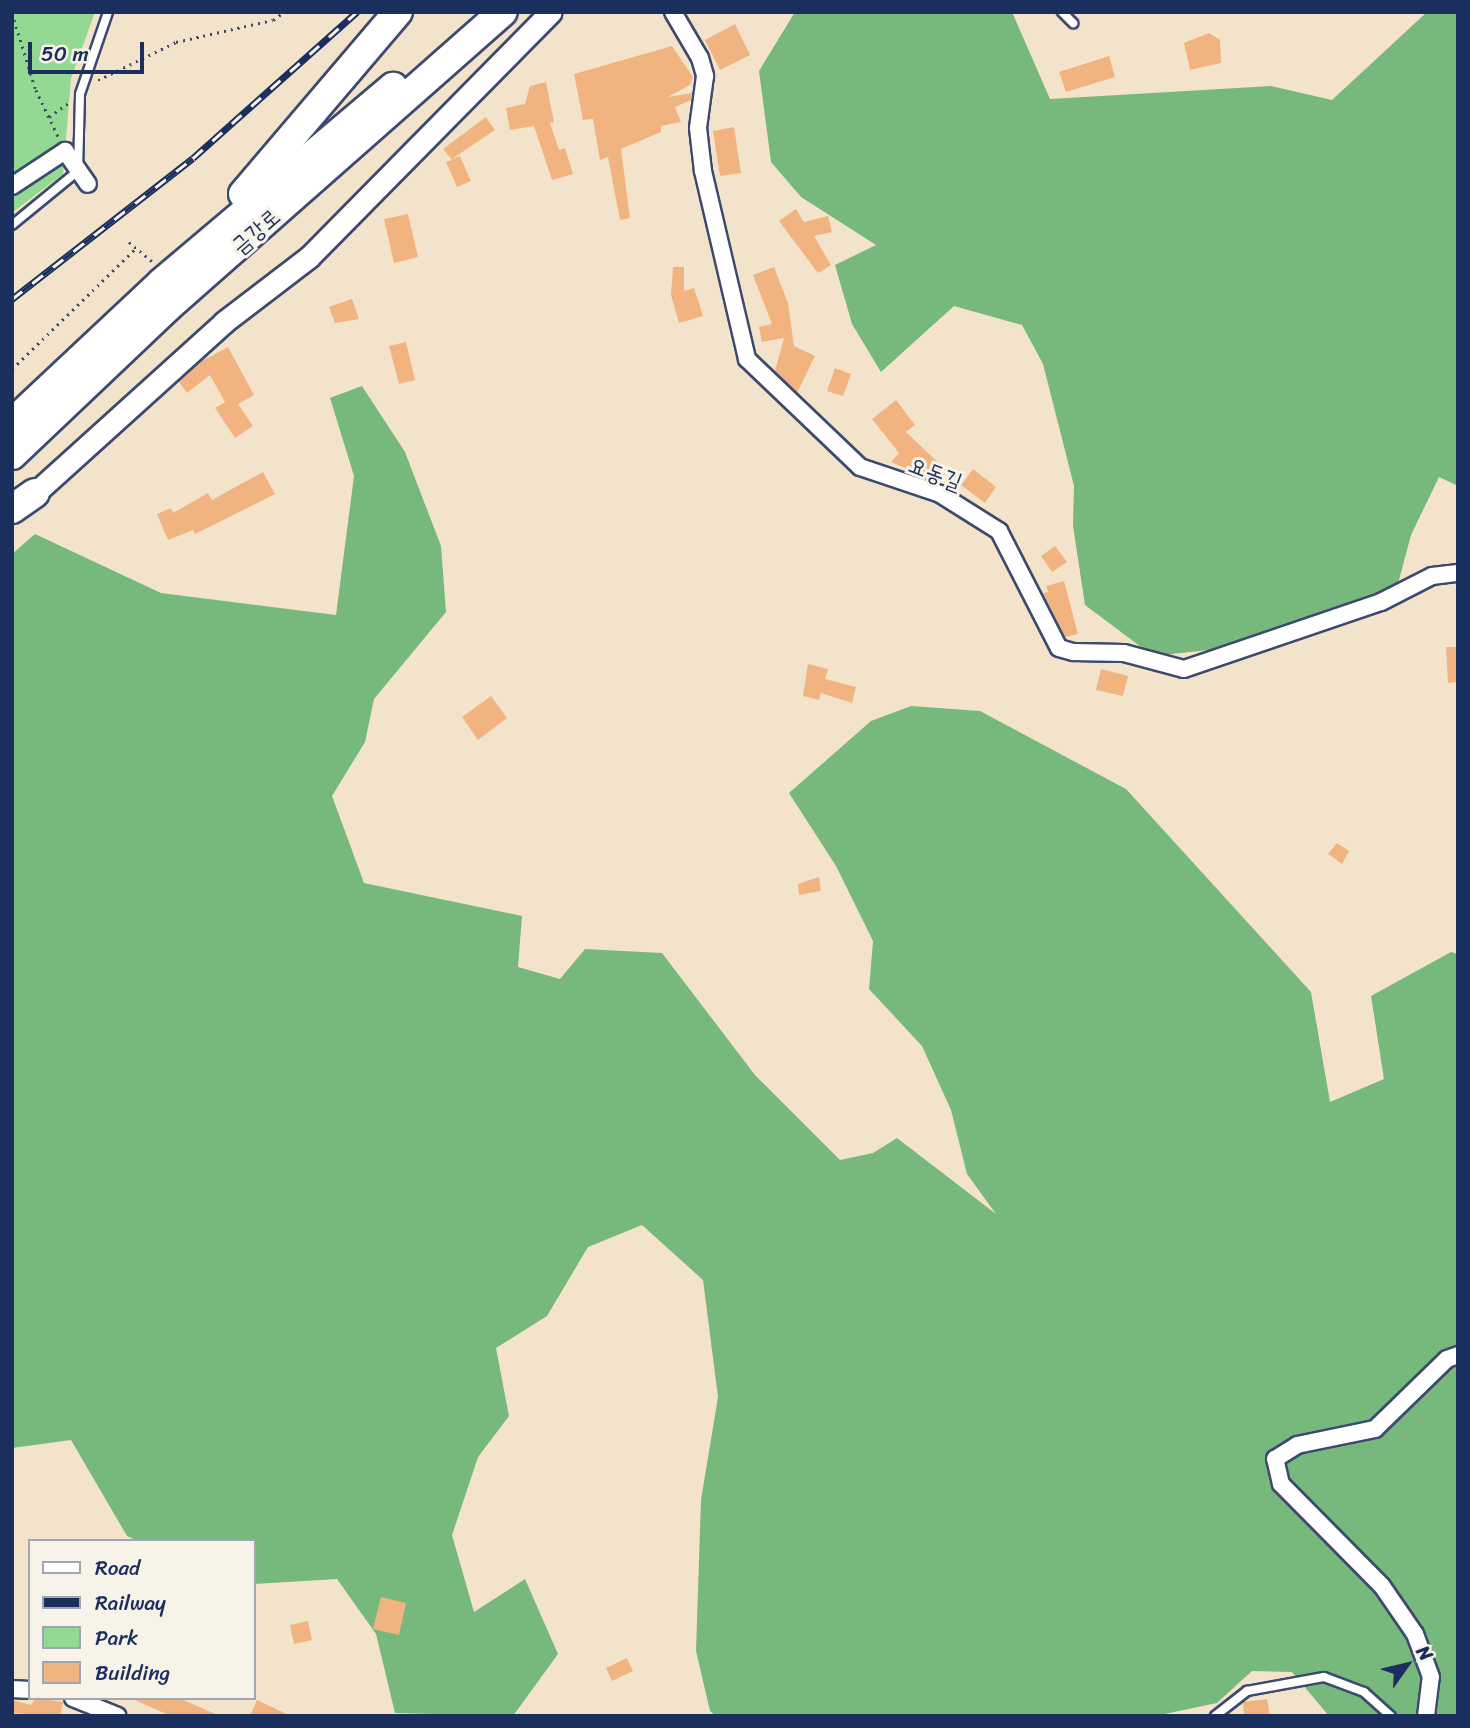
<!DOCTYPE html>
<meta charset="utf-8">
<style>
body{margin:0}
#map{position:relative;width:1470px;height:1728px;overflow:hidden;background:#f4e3cb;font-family:Sriracha,"Poor Story",sans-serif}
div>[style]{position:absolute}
.green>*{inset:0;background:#94d993}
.forest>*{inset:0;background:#77b97d}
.building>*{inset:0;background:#f1b480}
.path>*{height:2.5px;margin-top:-1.25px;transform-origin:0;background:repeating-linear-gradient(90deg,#3c4a6e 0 2px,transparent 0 7px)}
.roads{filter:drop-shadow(2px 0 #3c4a6e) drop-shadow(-2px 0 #3c4a6e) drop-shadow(0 2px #3c4a6e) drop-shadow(0 -2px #3c4a6e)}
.lane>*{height:8px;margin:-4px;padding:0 4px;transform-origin:4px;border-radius:4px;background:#fff}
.street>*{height:16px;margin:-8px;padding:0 8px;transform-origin:8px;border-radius:8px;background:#fff}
.secondary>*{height:21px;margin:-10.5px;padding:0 10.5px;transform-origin:10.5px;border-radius:10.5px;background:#fff}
.highway>*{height:28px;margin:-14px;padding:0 14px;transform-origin:14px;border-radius:14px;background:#fff}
.rail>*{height:7px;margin-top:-3.5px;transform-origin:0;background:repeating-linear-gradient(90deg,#f7f3e8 0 13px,#1b2f5e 0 26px);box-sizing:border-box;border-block:2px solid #1b2f5e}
span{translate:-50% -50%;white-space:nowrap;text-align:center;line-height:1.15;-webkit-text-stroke:6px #f7f3e8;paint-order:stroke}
.street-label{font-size:23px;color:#1b2f5e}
.frame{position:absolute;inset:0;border:14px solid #1b2f5e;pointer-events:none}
.legend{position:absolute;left:28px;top:1539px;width:228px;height:161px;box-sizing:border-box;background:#f7f3e8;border:2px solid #9fa5b1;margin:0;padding:9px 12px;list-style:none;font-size:21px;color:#1b2f5e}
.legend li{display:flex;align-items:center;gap:14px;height:35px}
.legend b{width:35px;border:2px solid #9fa5b1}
.north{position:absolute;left:1372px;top:1630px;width:70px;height:70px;-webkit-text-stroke:5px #f7f3e8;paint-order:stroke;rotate:56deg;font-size:19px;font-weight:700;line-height:28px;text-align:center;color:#1b2f5e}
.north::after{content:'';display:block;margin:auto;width:24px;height:32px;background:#1b2f5e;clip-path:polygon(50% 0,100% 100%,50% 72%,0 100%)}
.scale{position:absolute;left:28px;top:42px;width:116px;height:32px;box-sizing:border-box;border:4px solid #1b2f5e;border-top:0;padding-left:9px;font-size:21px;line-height:24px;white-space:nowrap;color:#1b2f5e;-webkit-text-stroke:5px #f7f3e8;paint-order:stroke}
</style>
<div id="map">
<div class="green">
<i style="clip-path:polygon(12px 12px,95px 12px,71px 79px,63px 174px,12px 213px)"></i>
</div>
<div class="forest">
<i style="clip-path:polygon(795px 12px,1012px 12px,1050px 99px,1271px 86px,1332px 100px,1427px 12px,1458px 12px,1458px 486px,1439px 477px,1411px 535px,1395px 595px,1236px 647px,1153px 656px,1085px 605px,1073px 526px,1074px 486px,1043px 364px,1022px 325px,954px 306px,881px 372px,852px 324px,835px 265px,876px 245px,801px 197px,771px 162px,759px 71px)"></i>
<i style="clip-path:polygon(362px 386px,405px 452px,441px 546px,446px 612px,374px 699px,365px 742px,332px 796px,364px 883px,522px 916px,518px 967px,560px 979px,585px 949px,662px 953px,755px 1075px,840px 1160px,873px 1153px,897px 1138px,996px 1214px,967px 1174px,951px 1110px,922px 1046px,869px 989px,873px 941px,836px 866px,789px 793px,871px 721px,911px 706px,980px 711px,1126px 789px,1311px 992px,1330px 1102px,1384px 1079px,1371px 996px,1451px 952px,1458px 954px,1458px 1716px,1329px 1716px,1292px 1672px,1252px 1671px,1217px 1703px,1155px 1716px,716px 1716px,710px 1711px,696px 1651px,701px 1500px,718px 1397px,703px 1280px,642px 1225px,588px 1247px,547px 1316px,496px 1348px,509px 1416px,478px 1457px,452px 1535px,474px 1612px,525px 1579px,558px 1654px,513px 1716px,395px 1713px,376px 1634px,337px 1579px,254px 1584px,254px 1541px,138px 1541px,127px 1536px,71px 1440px,12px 1448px,12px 554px,35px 534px,161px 593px,336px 615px,354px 476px,330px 398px)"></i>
</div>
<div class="building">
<i style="clip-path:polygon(735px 24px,750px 55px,720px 70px,705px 40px)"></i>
<i style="clip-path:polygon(1209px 33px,1220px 40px,1221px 63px,1190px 70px,1184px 43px)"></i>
<i style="clip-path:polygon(672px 46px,693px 77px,690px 85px,668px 97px,692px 93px,691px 100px,675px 107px,681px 122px,661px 126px,661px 132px,621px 149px,630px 218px,620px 220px,608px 157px,600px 160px,593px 119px,583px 120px,574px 74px)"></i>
<i style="clip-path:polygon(1109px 56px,1115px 77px,1066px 92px,1059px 72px)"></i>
<i style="clip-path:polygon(546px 82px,554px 122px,550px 123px,559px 150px,565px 148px,573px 174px,552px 180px,534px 126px,510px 130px,506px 108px,525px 104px,530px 86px)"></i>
<i style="clip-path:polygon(486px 117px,495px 130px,452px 159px,460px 156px,471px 181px,457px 187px,446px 162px,452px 160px,443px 149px)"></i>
<i style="clip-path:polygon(734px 127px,741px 173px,720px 176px,713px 131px)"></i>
<i style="clip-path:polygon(796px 209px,804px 222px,828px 216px,832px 232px,814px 236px,831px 265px,818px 273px,779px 221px)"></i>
<i style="clip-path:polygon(408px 214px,418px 257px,394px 263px,384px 219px)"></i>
<i style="clip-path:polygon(673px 267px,684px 267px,684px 291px,694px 288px,703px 316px,679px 323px,671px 295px)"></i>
<i style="clip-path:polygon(774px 267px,788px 303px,794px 346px,815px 356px,797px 393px,775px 371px,784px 338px,762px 342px,759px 327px,772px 324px,753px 275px)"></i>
<i style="clip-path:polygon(352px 299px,359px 319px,335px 323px,329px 307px)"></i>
<i style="clip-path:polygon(406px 342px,415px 380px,399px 384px,389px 346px)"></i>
<i style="clip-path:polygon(228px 347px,254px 395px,238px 404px,253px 426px,235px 438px,215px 408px,225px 402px,210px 375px,187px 393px,179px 382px,202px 361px)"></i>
<i style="clip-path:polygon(835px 368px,851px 374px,843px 396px,827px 391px)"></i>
<i style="clip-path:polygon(896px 400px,915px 425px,906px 432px,947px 471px,938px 482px,891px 462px,899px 453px,872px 419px)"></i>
<i style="clip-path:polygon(973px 469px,996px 487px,985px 503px,961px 485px)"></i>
<i style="clip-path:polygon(263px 472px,275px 494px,195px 534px,193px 530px,168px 540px,157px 514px,171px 508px,173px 513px,208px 493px,212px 500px)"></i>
<i style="clip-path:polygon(1055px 546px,1067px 562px,1052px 572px,1041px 556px)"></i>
<i style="clip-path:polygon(1064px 581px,1078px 634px,1065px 637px,1043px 593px,1048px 592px,1046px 586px)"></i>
<i style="clip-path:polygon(1446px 647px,1458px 647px,1458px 682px,1448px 683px)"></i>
<i style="clip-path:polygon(808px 664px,828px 669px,825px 679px,856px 687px,852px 703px,821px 693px,819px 700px,803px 696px)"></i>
<i style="clip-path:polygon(1101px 669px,1128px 676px,1123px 696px,1096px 690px)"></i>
<i style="clip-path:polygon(491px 696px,507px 718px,478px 740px,462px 717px)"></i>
<i style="clip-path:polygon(1337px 843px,1349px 851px,1342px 864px,1328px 854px)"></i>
<i style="clip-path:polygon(819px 877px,821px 891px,799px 895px,798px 884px)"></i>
<i style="clip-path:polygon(381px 1597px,406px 1603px,399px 1635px,373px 1629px)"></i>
<i style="clip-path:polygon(308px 1621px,312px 1640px,294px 1644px,290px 1625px)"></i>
<i style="clip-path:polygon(627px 1658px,633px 1671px,612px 1681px,606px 1668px)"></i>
<i style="clip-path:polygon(36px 1698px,63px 1702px,60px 1716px,12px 1713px,12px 1700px,31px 1705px)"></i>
<i style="clip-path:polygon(130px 1698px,179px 1698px,220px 1716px,171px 1716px)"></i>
<i style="clip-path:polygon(1267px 1699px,1270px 1716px,1244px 1716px,1243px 1702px)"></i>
<i style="clip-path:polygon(257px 1700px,291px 1716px,250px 1716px)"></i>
</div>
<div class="path">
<i style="left:12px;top:13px;width:81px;rotate:72.7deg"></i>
<i style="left:36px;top:90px;width:53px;rotate:64.4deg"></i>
<i style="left:98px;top:80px;width:87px;rotate:-26deg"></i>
<i style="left:176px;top:42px;width:99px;rotate:-12.8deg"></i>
<i style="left:273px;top:20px;width:14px;rotate:-36deg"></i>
<i style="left:49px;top:117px;width:24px;rotate:-36deg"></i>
<i style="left:129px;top:242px;width:30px;rotate:40deg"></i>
<i style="left:12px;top:369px;width:172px;rotate:-44.3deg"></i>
</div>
<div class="roads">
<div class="lane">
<i style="left:1062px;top:12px;width:16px;rotate:45deg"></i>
<i style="left:12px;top:225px;width:85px;rotate:-39.3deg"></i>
<i style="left:78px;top:171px;width:77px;rotate:-88.5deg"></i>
<i style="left:80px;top:94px;width:87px;rotate:-71.1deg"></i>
<i style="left:1215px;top:1716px;width:41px;rotate:-38deg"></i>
<i style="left:1247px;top:1691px;width:78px;rotate:-10.3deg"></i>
<i style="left:1324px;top:1677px;width:43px;rotate:20.6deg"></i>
<i style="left:1364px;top:1692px;width:36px;rotate:42deg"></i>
</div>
<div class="street">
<i style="left:673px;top:12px;width:53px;rotate:59.6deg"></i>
<i style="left:700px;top:58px;width:19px;rotate:74deg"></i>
<i style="left:705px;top:76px;width:52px;rotate:97.7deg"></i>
<i style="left:698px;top:128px;width:43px;rotate:83.4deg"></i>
<i style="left:703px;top:171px;width:193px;rotate:76.8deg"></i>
<i style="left:747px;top:359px;width:156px;rotate:43.7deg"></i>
<i style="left:860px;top:467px;width:84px;rotate:18.6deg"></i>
<i style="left:940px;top:494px;width:70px;rotate:32.1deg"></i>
<i style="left:999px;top:531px;width:131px;rotate:62.9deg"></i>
<i style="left:1059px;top:648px;width:15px;rotate:16deg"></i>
<i style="left:1073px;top:652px;width:51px;rotate:1.1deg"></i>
<i style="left:1124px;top:653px;width:62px;rotate:14.9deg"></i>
<i style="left:1184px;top:669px;width:208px;rotate:-18.8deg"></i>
<i style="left:1381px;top:602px;width:57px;rotate:-27deg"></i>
<i style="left:1432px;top:576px;width:26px;rotate:-7deg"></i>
<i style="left:12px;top:186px;width:64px;rotate:-33.4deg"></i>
<i style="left:65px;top:151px;width:40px;rotate:55.1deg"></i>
<i style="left:12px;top:1689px;width:18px;rotate:3deg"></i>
<i style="left:73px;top:1698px;width:48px;rotate:21.8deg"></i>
<i style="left:1426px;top:1716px;width:39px;rotate:-83deg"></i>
<i style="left:1431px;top:1677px;width:46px;rotate:-110.4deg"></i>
<i style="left:1415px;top:1634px;width:58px;rotate:-124.5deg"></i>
<i style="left:1382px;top:1586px;width:144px;rotate:-134.7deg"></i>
<i style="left:1281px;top:1484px;width:26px;rotate:-103deg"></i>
<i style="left:1275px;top:1459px;width:26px;rotate:-32deg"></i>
<i style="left:1297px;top:1445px;width:80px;rotate:-11.6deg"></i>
<i style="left:1375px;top:1429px;width:100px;rotate:-44.2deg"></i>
<i style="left:1447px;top:1359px;width:12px;rotate:-20deg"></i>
</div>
<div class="secondary">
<i style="left:24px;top:503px;width:270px;rotate:-42.1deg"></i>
<i style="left:224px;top:322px;width:107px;rotate:-37.4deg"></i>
<i style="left:309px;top:257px;width:344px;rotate:-45.4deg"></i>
</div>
<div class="highway">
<i style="left:243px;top:194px;width:239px;rotate:-49.6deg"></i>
<i style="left:12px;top:423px;width:204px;rotate:-43.2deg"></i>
<i style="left:161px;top:283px;width:304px;rotate:-40.2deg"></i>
<i style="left:12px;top:455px;width:215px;rotate:-43.5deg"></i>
<i style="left:168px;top:307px;width:446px;rotate:-41.4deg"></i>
<i style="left:12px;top:509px;width:28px;rotate:-35deg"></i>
</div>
</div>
<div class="rail">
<i style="left:12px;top:299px;width:229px;rotate:-37.9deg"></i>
<i style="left:193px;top:158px;width:220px;rotate:-41.7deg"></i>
</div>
<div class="street-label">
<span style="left:256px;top:232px;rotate:-41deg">금강로</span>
<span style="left:935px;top:474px;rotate:21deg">요동길</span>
</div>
<div class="frame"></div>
<ul class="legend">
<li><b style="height:9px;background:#fff"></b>Road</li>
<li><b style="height:9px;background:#1b2f5e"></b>Railway</li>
<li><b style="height:19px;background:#94d993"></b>Park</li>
<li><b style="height:19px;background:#f1b480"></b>Building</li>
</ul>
<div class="north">N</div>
<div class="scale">50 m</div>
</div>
